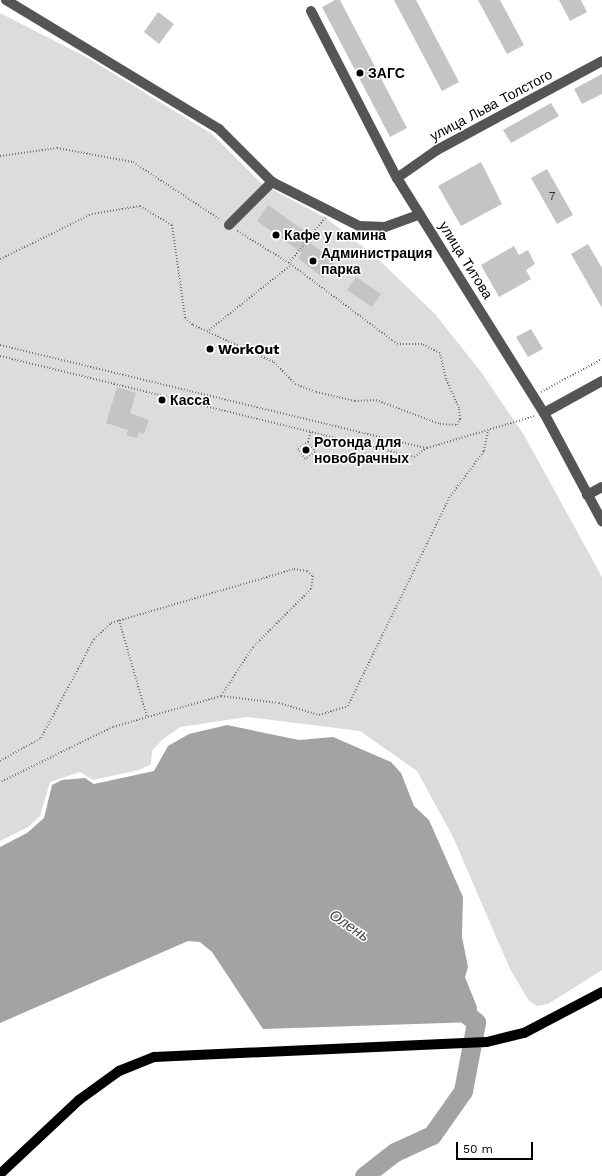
<!DOCTYPE html>
<meta charset="utf-8">
<style>
body{margin:0}
#map{position:relative;width:602px;height:1176px;overflow:hidden;background:#fff;font-family:"Work Sans",sans-serif}
div>[style]{position:absolute}
.green>*{inset:0;background:#dcdcdc}
.water>*{inset:0;background:#a3a3a3}
.river>*{height:19px;margin:-9.5px;padding:0 9.5px;transform-origin:9.5px;border-radius:9.5px;background:#a3a3a3}
.building>*{inset:0;background:#c4c4c4}
.round{border-radius:50%}
.path>*{height:2px;margin-top:-1px;transform-origin:0;background:repeating-linear-gradient(90deg,#777 0 1px,transparent 0 3px)}
.minor>*{height:10px;margin:-5px;padding:0 5px;transform-origin:5px;border-radius:5px;background:#555}
.major>*{height:10px;margin:-5px;padding:0 5px;transform-origin:5px;border-radius:5px;background:#000}
.dots>*{width:11px;height:11px;translate:-50% -50%;box-sizing:border-box;border:2px solid #fff;border-radius:50%}
span{translate:-50% -50%;white-space:nowrap;text-align:center;line-height:1.15;-webkit-text-stroke:3px #fff;paint-order:stroke}
.number-label{font-size:12px;color:#313131}
.number-label span{-webkit-text-stroke-width:0}
.poi-label{font-size:14px;color:#000;font-weight:700}
.left{translate:0 -50%;text-align:left}
.street-label{font-size:14px;color:#000}
.water-label{font-size:15px;color:#444;font-style:italic}
.scale{position:absolute;left:456px;top:1142px;width:77px;height:18px;box-sizing:border-box;border:2px solid #000;border-top:0;padding-left:5px;font-size:12px;line-height:14px;white-space:nowrap;color:#000;-webkit-text-stroke:3px #fff;paint-order:stroke}
</style>
<div id="map">
<div class="green">
<i style="clip-path:polygon(0 13px,88px 58px,212px 134px,262px 184px,326px 218px,376px 257px,435px 314px,481px 372px,524px 435px,602px 577px,602px 970px,548px 1004px,537px 1006px,529px 1001px,510px 969px,453px 837px,417px 771px,360px 731px,247px 717px,180px 727px,163px 739px,152px 751px,151px 764px,139px 770px,93px 780px,80px 772px,50px 782px,40px 816px,28px 827px,0 841px)"></i>
</div>
<div class="water">
<i style="clip-path:polygon(227px 725px,299px 740px,333px 737px,391px 762px,401px 773px,414px 806px,429px 820px,463px 897px,462px 937px,468px 967px,465px 977px,477px 1007px,476px 1022px,263px 1029px,212px 952px,200px 942px,188px 941px,0 1023px,0 847px,27px 833px,44px 818px,52px 785px,62px 780px,85px 778px,94px 784px,154px 771px,168px 746px,189px 734px)"></i>
</div>
<div class="river">
<i style="left:364px;top:1176px;width:39px;rotate:-38deg"></i>
<i style="left:395px;top:1152px;width:41px;rotate:-24.7deg"></i>
<i style="left:432px;top:1135px;width:54px;rotate:-54.8deg"></i>
<i style="left:463px;top:1091px;width:70px;rotate:-79.3deg"></i>
<i style="left:476px;top:1022px;width:26px;rotate:-141deg"></i>
</div>
<div class="building">
<i style="clip-path:polygon(335px 0,340px 0,407px 128px,390px 137px,322px 7px)"></i>
<i style="clip-path:polygon(394px 0,416px 0,459px 82px,442px 91px)"></i>
<i style="clip-path:polygon(478px 0,500px 0,524px 45px,507px 54px)"></i>
<i style="clip-path:polygon(559px 0,581px 0,587px 12px,570px 21px)"></i>
<i style="clip-path:polygon(158px 12px,174px 24px,159px 44px,144px 32px)"></i>
<i style="clip-path:polygon(602px 74px,602px 94px,582px 104px,574px 89px)"></i>
<i style="clip-path:polygon(551px 103px,559px 116px,511px 143px,503px 130px)"></i>
<i style="clip-path:polygon(481px 162px,502px 204px,461px 226px,438px 186px)"></i>
<i style="clip-path:polygon(547px 169px,573px 215px,557px 224px,531px 178px)"></i>
<i style="clip-path:polygon(268px 205px,306px 232px,302px 237px,328px 256px,330px 253px,337px 258px,323px 278px,298px 258px,302px 253px,257px 221px)"></i>
<i style="clip-path:polygon(588px 244px,602px 268px,602px 308px,571px 254px)"></i>
<i style="clip-path:polygon(514px 246px,519px 255px,528px 250px,535px 264px,526px 270px,531px 279px,499px 297px,481px 265px)"></i>
<i style="clip-path:polygon(356px 277px,381px 294px,372px 307px,347px 290px)"></i>
<i style="clip-path:polygon(531px 329px,543px 349px,528px 357px,516px 337px)"></i>
<i style="clip-path:polygon(117px 387px,136px 393px,130px 413px,149px 420px,144px 434px,139px 432px,137px 438px,126px 435px,128px 430px,106px 423px)"></i>
<i class="round" style="left:301.5px;top:445.5px;width:9px;height:9px"></i>
</div>
<div class="path">
<i style="left:0;top:156px;width:58px;rotate:-8deg"></i>
<i style="left:57px;top:148px;width:77px;rotate:10.4deg"></i>
<i style="left:133px;top:162px;width:105px;rotate:33.4deg"></i>
<i style="left:0;top:259px;width:102px;rotate:-26.1deg"></i>
<i style="left:92px;top:214px;width:49px;rotate:-9.5deg"></i>
<i style="left:140px;top:206px;width:37px;rotate:31deg"></i>
<i style="left:172px;top:225px;width:94px;rotate:82deg"></i>
<i style="left:185px;top:318px;width:11px;rotate:41deg"></i>
<i style="left:193px;top:325px;width:89px;rotate:24.6deg"></i>
<i style="left:274px;top:362px;width:30px;rotate:46deg"></i>
<i style="left:295px;top:384px;width:22px;rotate:21deg"></i>
<i style="left:316px;top:392px;width:40px;rotate:13deg"></i>
<i style="left:355px;top:401px;width:21px;rotate:-3deg"></i>
<i style="left:376px;top:400px;width:68px;rotate:20.6deg"></i>
<i style="left:440px;top:424px;width:17px;rotate:3deg"></i>
<i style="left:457px;top:425px;width:7px;rotate:-63deg"></i>
<i style="left:460px;top:419px;width:11px;rotate:-95deg"></i>
<i style="left:459px;top:408px;width:32px;rotate:-114deg"></i>
<i style="left:446px;top:379px;width:27px;rotate:-103deg"></i>
<i style="left:440px;top:353px;width:20px;rotate:-153deg"></i>
<i style="left:422px;top:344px;width:24px;rotate:180deg"></i>
<i style="left:398px;top:344px;width:7px;rotate:-146deg"></i>
<i style="left:392px;top:340px;width:129px;rotate:-143.2deg"></i>
<i style="left:289px;top:263px;width:62px;rotate:-148.1deg"></i>
<i style="left:289px;top:263px;width:58px;rotate:-51.3deg"></i>
<i style="left:209px;top:330px;width:105px;rotate:-38.4deg"></i>
<i style="left:0;top:345px;width:439px;rotate:13.6deg"></i>
<i style="left:0;top:356px;width:426px;rotate:13.7deg"></i>
<i style="left:414px;top:457px;width:16px;rotate:-35deg"></i>
<i style="left:427px;top:448px;width:113px;rotate:-16.5deg"></i>
<i style="left:541px;top:392px;width:69px;rotate:-28.4deg"></i>
<i style="left:308px;top:442px;width:12px;rotate:55deg"></i>
<i style="left:315px;top:452px;width:12px;rotate:145deg"></i>
<i style="left:305px;top:459px;width:12px;rotate:-125deg"></i>
<i style="left:298px;top:449px;width:12px;rotate:-35deg"></i>
<i style="left:308px;top:442px;width:11px;rotate:-75deg"></i>
<i style="left:119px;top:620px;width:101px;rotate:73.9deg"></i>
<i style="left:221px;top:696px;width:58px;rotate:6.9deg"></i>
<i style="left:279px;top:703px;width:42px;rotate:16.7deg"></i>
<i style="left:319px;top:715px;width:30px;rotate:-17deg"></i>
<i style="left:348px;top:706px;width:231px;rotate:-64.1deg"></i>
<i style="left:449px;top:498px;width:59px;rotate:-53.3deg"></i>
<i style="left:484px;top:451px;width:21px;rotate:-79deg"></i>
<i style="left:0;top:761px;width:47px;rotate:-29.3deg"></i>
<i style="left:41px;top:738px;width:112px;rotate:-61.8deg"></i>
<i style="left:94px;top:639px;width:23px;rotate:-43deg"></i>
<i style="left:111px;top:623px;width:191px;rotate:-16.4deg"></i>
<i style="left:294px;top:569px;width:13px;rotate:9deg"></i>
<i style="left:307px;top:571px;width:8px;rotate:40deg"></i>
<i style="left:313px;top:576px;width:13px;rotate:99deg"></i>
<i style="left:311px;top:589px;width:82px;rotate:135deg"></i>
<i style="left:253px;top:647px;width:59px;rotate:123.1deg"></i>
<i style="left:221px;top:696px;width:112px;rotate:164deg"></i>
<i style="left:113px;top:727px;width:126px;rotate:154deg"></i>
</div>
<div class="minor">
<i style="left:6px;top:0;width:249px;rotate:31.2deg"></i>
<i style="left:219px;top:129px;width:75px;rotate:45deg"></i>
<i style="left:272px;top:182px;width:97px;rotate:26.8deg"></i>
<i style="left:359px;top:226px;width:26px;rotate:2deg"></i>
<i style="left:385px;top:227px;width:37px;rotate:-20deg"></i>
<i style="left:311px;top:11px;width:188px;rotate:62.8deg"></i>
<i style="left:397px;top:178px;width:277px;rotate:58deg"></i>
<i style="left:544px;top:413px;width:123px;rotate:61.8deg"></i>
<i style="left:397px;top:178px;width:49px;rotate:-35deg"></i>
<i style="left:437px;top:150px;width:187px;rotate:-28.3deg"></i>
<i style="left:229px;top:225px;width:61px;rotate:-45deg"></i>
<i style="left:544px;top:413px;width:66px;rotate:-28.9deg"></i>
<i style="left:587px;top:495px;width:17px;rotate:-28deg"></i>
</div>
<div class="major">
<i style="left:0;top:1174px;width:108px;rotate:-43.1deg"></i>
<i style="left:79px;top:1100px;width:49px;rotate:-35.9deg"></i>
<i style="left:119px;top:1071px;width:38px;rotate:-22deg"></i>
<i style="left:154px;top:1057px;width:333px;rotate:-2.6deg"></i>
<i style="left:487px;top:1042px;width:38px;rotate:-14deg"></i>
<i style="left:524px;top:1033px;width:88px;rotate:-27.7deg"></i>
</div>
<div class="dots">
<i style="left:360px;top:73px;background:#000"></i>
<i style="left:276px;top:235px;background:#000"></i>
<i style="left:313px;top:261px;background:#000"></i>
<i style="left:210px;top:349px;background:#000"></i>
<i style="left:162px;top:400px;background:#000"></i>
<i style="left:306px;top:450px;background:#000"></i>
</div>
<div class="number-label">
<span style="left:552px;top:197px">7</span>
</div>
<div class="poi-label">
<span class="left" style="left:368px;top:73px">ЗАГС</span>
<span class="left" style="left:284px;top:235px">Кафе у камина</span>
<span class="left" style="left:321px;top:261px">Администрация<br>парка</span>
<span class="left" style="left:218px;top:349px">WorkOut</span>
<span class="left" style="left:170px;top:400px">Касса</span>
<span class="left" style="left:314px;top:450px">Ротонда для<br>новобрачных</span>
</div>
<div class="street-label">
<span style="left:491px;top:105px;rotate:-28deg">улица Льва Толстого</span>
<span style="left:466px;top:260px;rotate:58deg">улица Титова</span>
</div>
<div class="water-label">
<span style="left:349px;top:926px;rotate:34deg">Олень</span>
</div>
<div class="scale">50 m</div>
</div>
